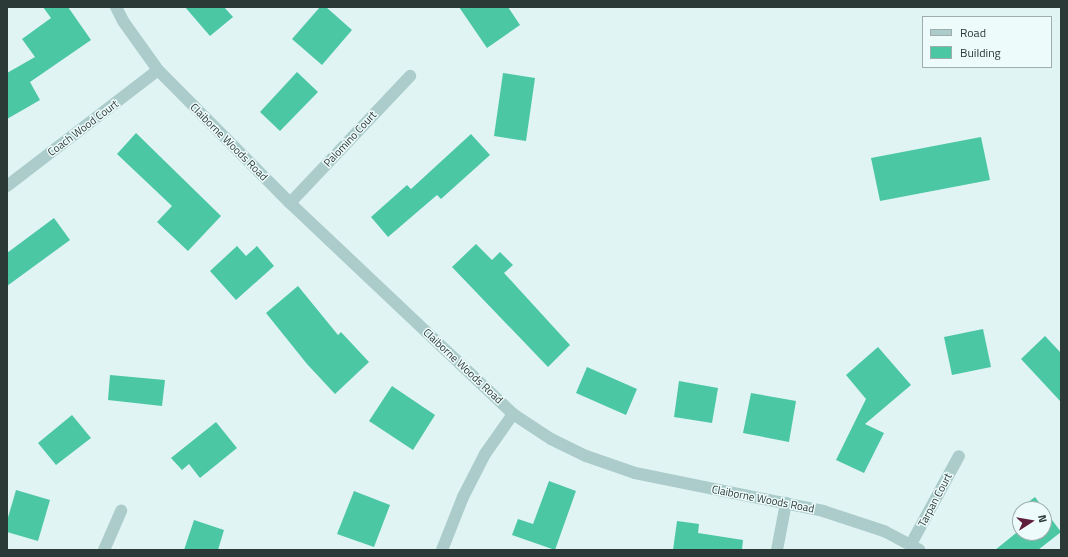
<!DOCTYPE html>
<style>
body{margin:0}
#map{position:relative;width:1068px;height:557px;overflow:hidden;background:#e0f4f4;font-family:"Titillium Web",sans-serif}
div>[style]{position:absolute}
.building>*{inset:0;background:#4bc7a4}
.street>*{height:12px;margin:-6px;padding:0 6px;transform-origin:6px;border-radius:6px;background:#abccca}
span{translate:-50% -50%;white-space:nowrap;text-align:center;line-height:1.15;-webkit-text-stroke:3px #edfbfb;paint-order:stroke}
.street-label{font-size:11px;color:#2b3a37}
.frame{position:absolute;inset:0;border:8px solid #2b3a37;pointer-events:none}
.legend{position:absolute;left:922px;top:16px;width:130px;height:52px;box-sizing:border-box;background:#edfbfb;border:1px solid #9faead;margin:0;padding:5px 7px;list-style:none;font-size:12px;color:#2b3a37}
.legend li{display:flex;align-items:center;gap:8px;height:20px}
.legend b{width:20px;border:1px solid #9faead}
.north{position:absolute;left:1012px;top:501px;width:40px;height:40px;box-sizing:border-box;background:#edfbfb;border:1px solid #9faead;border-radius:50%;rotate:78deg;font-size:11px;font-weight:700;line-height:16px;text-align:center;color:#2b3a37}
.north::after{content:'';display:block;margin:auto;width:14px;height:18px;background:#5d1f3b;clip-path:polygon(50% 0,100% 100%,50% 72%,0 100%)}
</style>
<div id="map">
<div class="building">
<i style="clip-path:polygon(43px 7px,68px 7px,91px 40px,30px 82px,40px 100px,7px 119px,7px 73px,35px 57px,22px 39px,51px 18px)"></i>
<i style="clip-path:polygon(185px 7px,224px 7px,233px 17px,210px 36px)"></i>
<i style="clip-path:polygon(320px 7px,326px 7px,352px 30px,322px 65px,292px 39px)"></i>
<i style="clip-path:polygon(459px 7px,508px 7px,520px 25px,487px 48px)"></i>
<i style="clip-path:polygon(297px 72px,318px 92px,280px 131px,260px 112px)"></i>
<i style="clip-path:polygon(503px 73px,535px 78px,526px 141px,494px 136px)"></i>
<i style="clip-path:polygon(136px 133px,221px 216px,188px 251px,157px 222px,172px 206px,117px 154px)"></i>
<i style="clip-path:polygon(471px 134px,490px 155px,441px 199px,437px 195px,388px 237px,371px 217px,407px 185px,411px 189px)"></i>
<i style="clip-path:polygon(981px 137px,990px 180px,880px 201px,871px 158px)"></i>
<i style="clip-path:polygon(54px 218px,70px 240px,7px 286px,7px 253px)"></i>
<i style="clip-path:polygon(476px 244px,492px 260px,500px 252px,513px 265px,504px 273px,570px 345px,548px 367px,452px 267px)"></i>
<i style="clip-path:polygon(237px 246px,246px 256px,257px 246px,274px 266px,236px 300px,210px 271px)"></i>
<i style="clip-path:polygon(298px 286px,338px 335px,341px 332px,369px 362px,335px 394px,307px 364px,266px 313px)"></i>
<i style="clip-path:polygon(983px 329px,991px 367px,952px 375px,944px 337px)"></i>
<i style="clip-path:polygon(1045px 336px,1061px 353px,1061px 402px,1021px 359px)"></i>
<i style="clip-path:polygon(878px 347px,911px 385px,865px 424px,884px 433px,864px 473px,836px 460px,866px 399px,846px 375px)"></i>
<i style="clip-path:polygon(587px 367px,637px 389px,626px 415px,576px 393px)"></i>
<i style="clip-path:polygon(110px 375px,165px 380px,162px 406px,108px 400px)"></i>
<i style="clip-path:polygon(679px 381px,718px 388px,712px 423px,674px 417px)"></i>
<i style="clip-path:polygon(392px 386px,435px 415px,413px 450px,369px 421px)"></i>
<i style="clip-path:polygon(751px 393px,796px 401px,789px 442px,743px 433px)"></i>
<i style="clip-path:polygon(72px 415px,91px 438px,56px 465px,38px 443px)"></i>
<i style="clip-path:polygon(216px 422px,237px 448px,200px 478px,189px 464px,182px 470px,171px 458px)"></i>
<i style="clip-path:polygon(549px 481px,576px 491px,555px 550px,512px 535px,518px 519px,533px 524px)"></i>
<i style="clip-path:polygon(16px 490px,50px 500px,38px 541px,7px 532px,7px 521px)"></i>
<i style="clip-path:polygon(354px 491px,390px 505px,374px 547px,337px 534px)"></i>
<i style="clip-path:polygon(1035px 497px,1061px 532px,1038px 550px,995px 550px,1020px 530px,1020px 533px,1044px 533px,1044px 509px,1019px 509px)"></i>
<i style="clip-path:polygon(194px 520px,224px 530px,218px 550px,184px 550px)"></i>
<i style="clip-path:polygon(677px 521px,699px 524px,698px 533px,743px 540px,742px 550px,673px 550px)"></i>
</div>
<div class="street">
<i style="left:116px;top:7px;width:16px;rotate:63deg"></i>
<i style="left:123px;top:21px;width:60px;rotate:54.5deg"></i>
<i style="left:158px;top:70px;width:187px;rotate:45.2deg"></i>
<i style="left:290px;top:203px;width:307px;rotate:43.4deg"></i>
<i style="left:513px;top:414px;width:45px;rotate:33.3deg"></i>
<i style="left:551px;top:439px;width:39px;rotate:26deg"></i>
<i style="left:586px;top:456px;width:52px;rotate:19.1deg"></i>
<i style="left:635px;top:473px;width:192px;rotate:11.4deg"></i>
<i style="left:823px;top:511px;width:64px;rotate:18.2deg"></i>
<i style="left:884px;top:531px;width:40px;rotate:28deg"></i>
<i style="left:7px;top:186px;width:190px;rotate:-37.5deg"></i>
<i style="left:290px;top:203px;width:175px;rotate:-46.6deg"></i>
<i style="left:911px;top:544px;width:100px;rotate:-61.4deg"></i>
<i style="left:104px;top:550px;width:43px;rotate:-66.4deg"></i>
<i style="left:442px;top:550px;width:57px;rotate:-68.4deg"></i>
<i style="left:463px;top:497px;width:48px;rotate:-62.9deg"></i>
<i style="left:485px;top:454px;width:49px;rotate:-55deg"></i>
<i style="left:777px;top:550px;width:48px;rotate:-79.2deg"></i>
</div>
<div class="street-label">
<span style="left:83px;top:128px;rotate:-37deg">Coach Wood Court</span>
<span style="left:350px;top:139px;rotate:-47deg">Palomino Court</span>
<span style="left:229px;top:142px;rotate:45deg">Claiborne Woods Road</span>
<span style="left:463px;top:366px;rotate:43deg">Claiborne Woods Road</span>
<span style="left:763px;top:499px;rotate:11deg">Claiborne Woods Road</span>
<span style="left:935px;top:500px;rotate:-62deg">Tarpan Court</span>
</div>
<div class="frame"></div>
<ul class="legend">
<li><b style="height:5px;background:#abccca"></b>Road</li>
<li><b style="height:11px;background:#4bc7a4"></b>Building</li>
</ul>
<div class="north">N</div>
</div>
